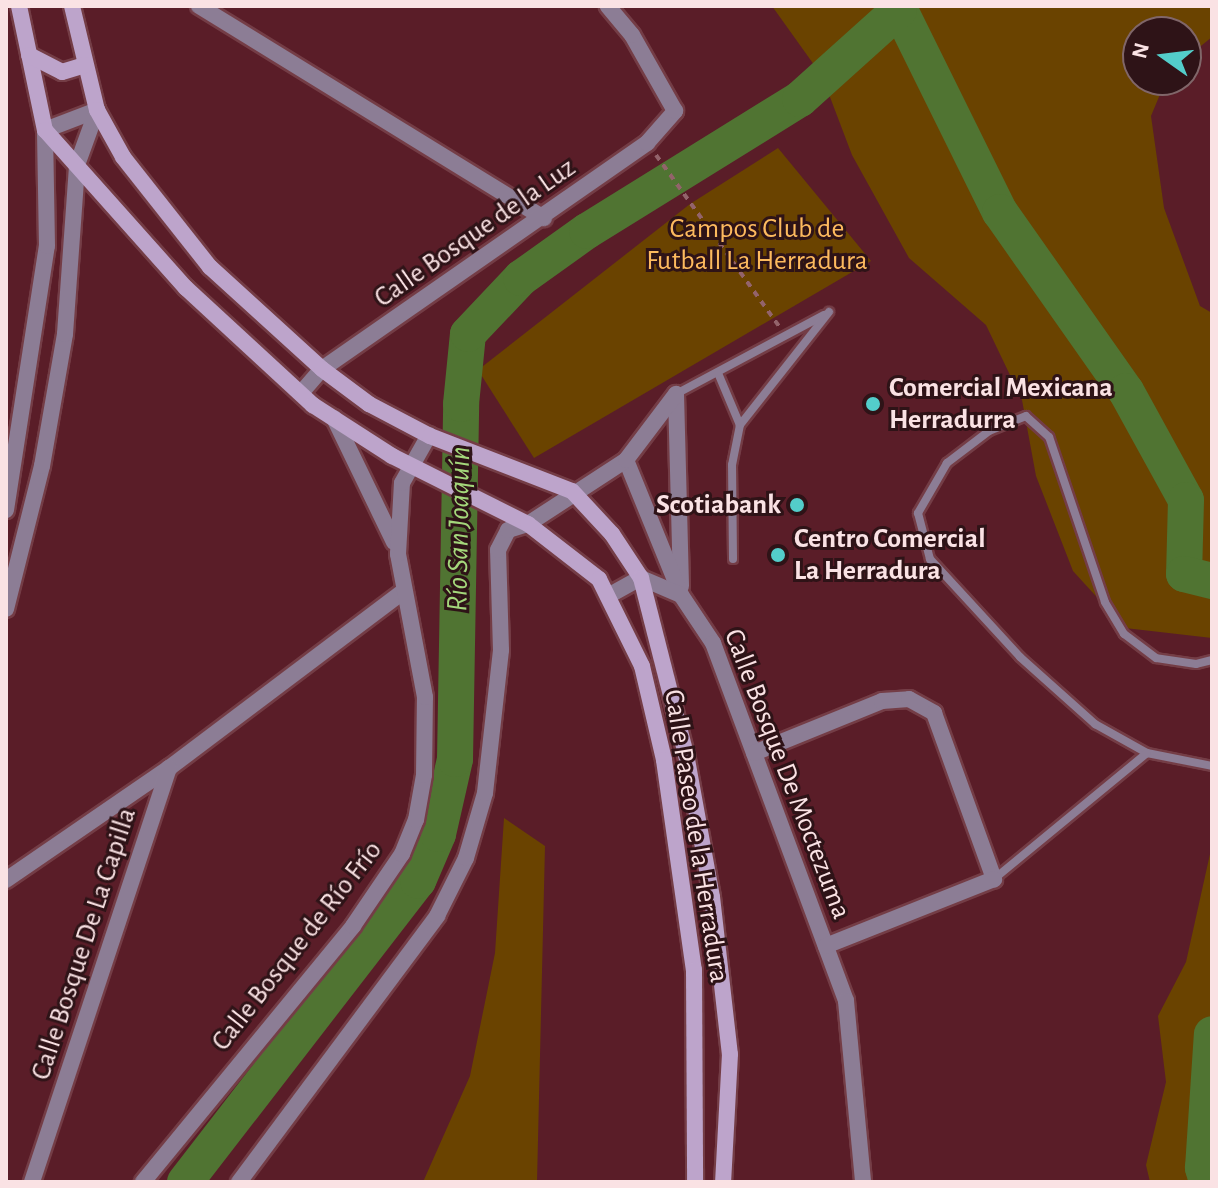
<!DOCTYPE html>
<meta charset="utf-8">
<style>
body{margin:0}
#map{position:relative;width:1218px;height:1188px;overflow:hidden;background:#5a1d28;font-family:"Alegreya Sans",sans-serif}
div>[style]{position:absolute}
.green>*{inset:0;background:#6a4300}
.river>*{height:36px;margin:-18px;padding:0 18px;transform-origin:18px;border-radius:18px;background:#507432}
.path>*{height:4px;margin-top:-2px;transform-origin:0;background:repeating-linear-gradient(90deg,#93636b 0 6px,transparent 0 12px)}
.roads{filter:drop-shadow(2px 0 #743d46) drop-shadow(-2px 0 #743d46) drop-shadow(0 2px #743d46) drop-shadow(0 -2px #743d46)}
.service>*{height:8px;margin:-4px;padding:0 4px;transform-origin:4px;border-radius:4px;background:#8c7d95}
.minor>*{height:16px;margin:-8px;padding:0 8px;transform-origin:8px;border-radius:8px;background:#8c7d95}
.secondary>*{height:16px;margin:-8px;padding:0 8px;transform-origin:8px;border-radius:8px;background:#bda4cb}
.dots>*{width:22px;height:22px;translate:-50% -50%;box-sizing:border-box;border:4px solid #2e1317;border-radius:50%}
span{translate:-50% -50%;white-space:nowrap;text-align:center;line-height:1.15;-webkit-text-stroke:6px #2e1317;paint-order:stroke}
.park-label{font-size:28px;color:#fdba5e}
.street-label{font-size:28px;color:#fae2e4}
.poi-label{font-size:28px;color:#fae2e4;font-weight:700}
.left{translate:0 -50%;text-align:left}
.right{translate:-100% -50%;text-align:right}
.water-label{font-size:30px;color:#a4d77b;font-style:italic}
.frame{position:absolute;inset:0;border:8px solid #fae2e4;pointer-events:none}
.north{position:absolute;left:1122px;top:16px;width:80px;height:80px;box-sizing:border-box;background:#2e1317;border:2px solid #806669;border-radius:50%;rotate:284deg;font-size:22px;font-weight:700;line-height:32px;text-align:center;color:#fae2e4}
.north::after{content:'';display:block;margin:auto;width:28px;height:36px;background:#53cdca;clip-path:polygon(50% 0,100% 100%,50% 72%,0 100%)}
</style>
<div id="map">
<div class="green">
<i style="clip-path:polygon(772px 6px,1212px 6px,1212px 37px,1186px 58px,1186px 32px,1138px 32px,1138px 80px,1166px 80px,1151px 116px,1164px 208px,1200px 306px,1212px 313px,1212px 638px,1125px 628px,1073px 571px,1036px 476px,1022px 400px,986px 325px,909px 258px,852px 155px,822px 76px)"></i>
<i style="clip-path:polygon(778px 148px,871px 261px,534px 458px,478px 370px,690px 204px)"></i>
<i style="clip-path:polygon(504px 818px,545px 846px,537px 1182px,423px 1182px,470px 1076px,495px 953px)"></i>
<i style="clip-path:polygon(1212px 845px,1212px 1182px,1150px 1182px,1146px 1165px,1166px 1082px,1158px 1016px,1186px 962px)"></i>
</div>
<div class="river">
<i style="left:898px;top:6px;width:230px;rotate:63.7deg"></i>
<i style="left:1000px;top:212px;width:219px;rotate:54.9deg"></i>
<i style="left:1126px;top:391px;width:124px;rotate:61.2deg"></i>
<i style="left:1186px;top:500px;width:74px;rotate:91.5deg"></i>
<i style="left:1184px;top:574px;width:29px;rotate:14deg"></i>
<i style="left:185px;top:1182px;width:381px;rotate:-52.3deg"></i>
<i style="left:418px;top:881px;width:51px;rotate:-66.9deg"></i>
<i style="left:438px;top:834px;width:77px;rotate:-77.2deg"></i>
<i style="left:455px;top:759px;width:355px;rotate:-89deg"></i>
<i style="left:461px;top:404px;width:70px;rotate:-84.3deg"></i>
<i style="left:468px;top:334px;width:77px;rotate:-46.6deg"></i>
<i style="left:521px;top:278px;width:81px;rotate:-35.5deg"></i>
<i style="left:587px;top:231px;width:251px;rotate:-31.8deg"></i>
<i style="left:800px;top:99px;width:133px;rotate:-42deg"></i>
<i style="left:1207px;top:1182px;width:15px;rotate:-106deg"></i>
<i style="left:1203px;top:1168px;width:134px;rotate:-86.2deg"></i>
</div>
<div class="path">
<i style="left:656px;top:155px;width:211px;rotate:54.3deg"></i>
</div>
<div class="roads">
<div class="service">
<i style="left:718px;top:373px;width:56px;rotate:67.1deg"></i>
<i style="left:676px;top:394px;width:168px;rotate:-28.1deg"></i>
<i style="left:733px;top:559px;width:94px;rotate:-90.6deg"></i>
<i style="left:732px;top:465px;width:41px;rotate:-78.7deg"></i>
<i style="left:740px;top:425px;width:144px;rotate:-51.8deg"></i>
<i style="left:1212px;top:660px;width:16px;rotate:166deg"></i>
<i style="left:1196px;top:664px;width:40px;rotate:-171.5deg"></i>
<i style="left:1156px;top:658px;width:40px;rotate:-143deg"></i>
<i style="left:1124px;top:634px;width:37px;rotate:-121deg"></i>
<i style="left:1105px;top:602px;width:174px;rotate:-108.7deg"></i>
<i style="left:1049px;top:437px;width:31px;rotate:-138deg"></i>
<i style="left:1026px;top:416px;width:40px;rotate:158deg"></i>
<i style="left:989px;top:431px;width:53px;rotate:142.7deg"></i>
<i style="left:947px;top:463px;width:58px;rotate:120.1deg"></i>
<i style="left:918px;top:513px;width:48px;rotate:75.4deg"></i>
<i style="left:930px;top:559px;width:133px;rotate:47.4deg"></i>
<i style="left:1020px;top:657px;width:101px;rotate:41.8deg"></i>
<i style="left:1095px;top:724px;width:60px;rotate:29.1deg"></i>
<i style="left:1147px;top:753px;width:66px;rotate:11.3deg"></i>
<i style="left:994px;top:879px;width:198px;rotate:-39.5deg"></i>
</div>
<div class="minor">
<i style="left:199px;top:6px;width:405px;rotate:31.6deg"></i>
<i style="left:301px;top:393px;width:32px;rotate:-49deg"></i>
<i style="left:322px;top:369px;width:396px;rotate:-34.8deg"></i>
<i style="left:647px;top:143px;width:43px;rotate:-48.8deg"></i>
<i style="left:675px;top:111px;width:87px;rotate:-119.5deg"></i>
<i style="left:632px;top:35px;width:38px;rotate:-130deg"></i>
<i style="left:676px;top:394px;width:192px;rotate:88.5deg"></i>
<i style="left:334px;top:418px;width:138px;rotate:64.2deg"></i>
<i style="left:626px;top:460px;width:146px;rotate:67.8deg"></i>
<i style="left:681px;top:595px;width:58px;rotate:56.3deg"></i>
<i style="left:713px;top:643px;width:382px;rotate:69.6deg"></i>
<i style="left:846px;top:1001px;width:182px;rotate:84.6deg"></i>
<i style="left:6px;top:510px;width:267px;rotate:-81.2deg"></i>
<i style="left:47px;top:246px;width:116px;rotate:-91deg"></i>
<i style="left:45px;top:130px;width:56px;rotate:-21deg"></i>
<i style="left:608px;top:596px;width:38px;rotate:-29deg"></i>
<i style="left:641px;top:578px;width:43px;rotate:23deg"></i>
<i style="left:6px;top:609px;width:147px;rotate:-75.9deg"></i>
<i style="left:42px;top:466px;width:134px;rotate:-80.1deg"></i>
<i style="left:65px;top:334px;width:169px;rotate:-85.9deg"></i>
<i style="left:77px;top:165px;width:59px;rotate:-70deg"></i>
<i style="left:754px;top:753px;width:138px;rotate:-22.1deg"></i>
<i style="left:882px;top:701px;width:27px;rotate:-4deg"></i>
<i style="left:909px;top:699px;width:29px;rotate:29deg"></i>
<i style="left:934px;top:713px;width:177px;rotate:70.1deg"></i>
<i style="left:994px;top:879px;width:181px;rotate:158.3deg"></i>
<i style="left:6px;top:880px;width:198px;rotate:-34.5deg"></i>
<i style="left:169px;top:768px;width:294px;rotate:-37deg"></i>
<i style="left:32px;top:1182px;width:436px;rotate:-71.7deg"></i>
<i style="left:143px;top:1182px;width:331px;rotate:-50.6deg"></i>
<i style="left:353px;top:926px;width:87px;rotate:-55.8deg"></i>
<i style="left:402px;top:854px;width:37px;rotate:-68deg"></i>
<i style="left:416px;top:820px;width:46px;rotate:-79.9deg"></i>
<i style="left:424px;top:775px;width:78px;rotate:-89.3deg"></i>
<i style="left:425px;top:697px;width:146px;rotate:-100.7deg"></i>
<i style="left:398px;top:554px;width:71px;rotate:-86.8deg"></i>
<i style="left:402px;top:483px;width:55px;rotate:-60.6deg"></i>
<i style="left:239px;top:1182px;width:332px;rotate:-53.3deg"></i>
<i style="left:437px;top:916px;width:65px;rotate:-63.4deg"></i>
<i style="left:466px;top:858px;width:68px;rotate:-73.7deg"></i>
<i style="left:485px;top:793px;width:144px;rotate:-83.6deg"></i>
<i style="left:501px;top:650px;width:100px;rotate:-91.7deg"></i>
<i style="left:498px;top:550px;width:22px;rotate:-63deg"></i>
<i style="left:508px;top:530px;width:21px;rotate:-17deg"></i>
<i style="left:528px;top:524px;width:117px;rotate:-33.1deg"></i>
<i style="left:626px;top:460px;width:83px;rotate:-52.9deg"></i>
</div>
<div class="secondary">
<i style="left:19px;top:6px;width:127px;rotate:78.2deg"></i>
<i style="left:45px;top:130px;width:212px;rotate:48.3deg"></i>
<i style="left:186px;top:288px;width:173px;rotate:42.7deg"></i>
<i style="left:313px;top:405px;width:94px;rotate:32.8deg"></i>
<i style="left:392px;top:456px;width:152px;rotate:26.6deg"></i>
<i style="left:528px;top:524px;width:90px;rotate:37.8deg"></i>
<i style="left:599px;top:579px;width:97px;rotate:63.7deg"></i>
<i style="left:642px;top:666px;width:97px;rotate:76.8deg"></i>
<i style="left:664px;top:760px;width:212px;rotate:81.9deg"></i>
<i style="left:694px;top:970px;width:212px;rotate:89.7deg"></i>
<i style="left:72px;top:6px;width:107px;rotate:76.5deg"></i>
<i style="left:97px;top:110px;width:54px;rotate:61deg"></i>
<i style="left:123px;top:157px;width:140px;rotate:51.7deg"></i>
<i style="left:210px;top:267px;width:151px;rotate:42.3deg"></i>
<i style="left:322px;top:369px;width:59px;rotate:36.7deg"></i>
<i style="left:369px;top:404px;width:69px;rotate:27.7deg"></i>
<i style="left:430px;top:436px;width:152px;rotate:21.2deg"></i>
<i style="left:572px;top:491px;width:59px;rotate:47.1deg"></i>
<i style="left:612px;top:534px;width:53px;rotate:56.6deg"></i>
<i style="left:641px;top:578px;width:182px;rotate:75.7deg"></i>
<i style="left:686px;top:754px;width:145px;rotate:79.7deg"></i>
<i style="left:712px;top:897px;width:158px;rotate:83.5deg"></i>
<i style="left:730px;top:1054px;width:128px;rotate:93.1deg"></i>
<i style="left:29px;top:55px;width:37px;rotate:27deg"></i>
<i style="left:62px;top:72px;width:24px;rotate:-17deg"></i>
</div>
</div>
<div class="dots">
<i style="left:873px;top:404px;background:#53cdca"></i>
<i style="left:797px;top:505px;background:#53cdca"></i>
<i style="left:778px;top:555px;background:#53cdca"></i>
</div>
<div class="park-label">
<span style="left:757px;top:245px">Campos Club de<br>Futball La Herradura</span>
</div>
<div class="street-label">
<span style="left:475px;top:233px;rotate:-35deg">Calle Bosque de la Luz</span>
<span style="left:787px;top:774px;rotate:69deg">Calle Bosque De Moctezuma</span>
<span style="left:696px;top:836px;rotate:81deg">Calle Paseo de la Herradura</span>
<span style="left:84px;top:944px;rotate:-72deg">Calle Bosque De La Capilla</span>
<span style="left:297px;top:946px;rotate:-52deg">Calle Bosque de Río Frío</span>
</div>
<div class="poi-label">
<span class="left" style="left:889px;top:404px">Comercial Mexicana<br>Herradurra</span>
<span class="right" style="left:781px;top:505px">Scotiabank</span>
<span class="left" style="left:794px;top:555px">Centro Comercial<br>La Herradura</span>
</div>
<div class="water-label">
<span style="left:459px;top:529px;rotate:-89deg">Río San Joaquín</span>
</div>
<div class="frame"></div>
<div class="north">N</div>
</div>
